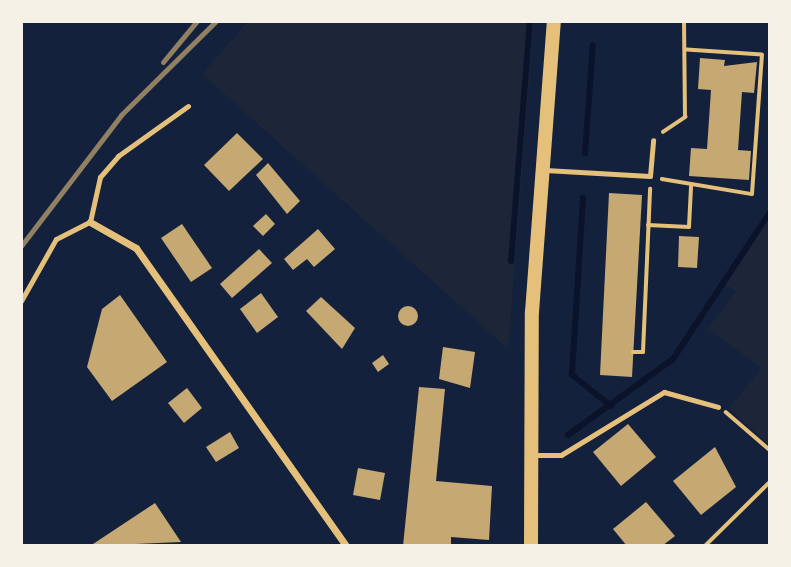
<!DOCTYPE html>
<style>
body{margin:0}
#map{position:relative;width:791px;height:567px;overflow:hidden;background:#14213d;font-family:Commissioner,sans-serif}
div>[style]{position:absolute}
.green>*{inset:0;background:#1d2539}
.stream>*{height:6px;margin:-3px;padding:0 3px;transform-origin:3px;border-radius:3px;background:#0b132b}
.building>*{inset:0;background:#c6a872}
.round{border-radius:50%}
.path>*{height:3.5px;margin:-1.75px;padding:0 1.75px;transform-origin:1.75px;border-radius:1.75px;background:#e5c07b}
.service>*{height:5px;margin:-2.5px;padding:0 2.5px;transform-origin:2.5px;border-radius:2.5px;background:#e5c07b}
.minor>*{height:7px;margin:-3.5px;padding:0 3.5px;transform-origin:3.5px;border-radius:3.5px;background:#e5c07b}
.secondary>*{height:14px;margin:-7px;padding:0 7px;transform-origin:7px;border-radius:7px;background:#e5c07b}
.rail>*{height:5px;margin:-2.5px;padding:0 2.5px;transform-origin:2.5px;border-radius:2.5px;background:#918062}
span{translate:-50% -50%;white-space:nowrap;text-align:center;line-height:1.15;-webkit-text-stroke:7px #f6f1e7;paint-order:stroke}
.frame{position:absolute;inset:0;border:23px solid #f6f1e7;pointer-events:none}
</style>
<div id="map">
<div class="green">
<i style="clip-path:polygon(248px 21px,534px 21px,508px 349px,202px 74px)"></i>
<i style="clip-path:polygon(770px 204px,770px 446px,729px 408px,762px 368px,707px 329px,736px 292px,722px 282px)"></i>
</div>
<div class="stream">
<i style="left:585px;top:153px;width:108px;rotate:-85.8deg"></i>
<i style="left:583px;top:198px;width:177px;rotate:93.6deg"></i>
<i style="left:572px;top:375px;width:50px;rotate:38.5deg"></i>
<i style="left:511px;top:261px;width:241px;rotate:-85.5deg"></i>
<i style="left:568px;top:435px;width:130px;rotate:-35.9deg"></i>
<i style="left:673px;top:359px;width:176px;rotate:-56.6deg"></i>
</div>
<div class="building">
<i style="clip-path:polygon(700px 58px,725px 60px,724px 66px,757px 62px,754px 93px,742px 92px,738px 150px,751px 151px,749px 180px,689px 176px,691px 148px,707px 149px,711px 90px,698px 89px)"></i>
<i style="clip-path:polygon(237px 133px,263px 159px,229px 191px,204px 165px)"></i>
<i style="clip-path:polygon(268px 163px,300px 201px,287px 214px,256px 175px)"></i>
<i style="clip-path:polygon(609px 193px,642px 195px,632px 377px,600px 375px)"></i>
<i style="clip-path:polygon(266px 214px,275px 224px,263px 236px,253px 226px)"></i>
<i style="clip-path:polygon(182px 224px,212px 268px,191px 282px,161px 238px)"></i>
<i style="clip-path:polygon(318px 229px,335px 249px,314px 267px,307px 259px,293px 270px,284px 259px)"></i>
<i style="clip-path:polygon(679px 236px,699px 237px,697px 268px,678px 267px)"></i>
<i style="clip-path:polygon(259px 249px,272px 263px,232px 298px,220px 284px)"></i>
<i style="clip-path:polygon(261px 293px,278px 317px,257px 333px,240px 309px)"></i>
<i style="clip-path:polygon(120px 295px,167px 362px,112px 401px,87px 367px,102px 309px)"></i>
<i style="clip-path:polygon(321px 297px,355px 328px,342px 349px,306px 311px)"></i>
<i class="round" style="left:398px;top:306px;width:20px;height:20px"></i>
<i style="clip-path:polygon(443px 347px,475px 352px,470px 388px,439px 379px)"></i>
<i style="clip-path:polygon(383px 355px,389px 364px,378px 372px,372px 363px)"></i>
<i style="clip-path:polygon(419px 387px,445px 389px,436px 481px,492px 486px,489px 540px,451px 537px,451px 546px,403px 546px)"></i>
<i style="clip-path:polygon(187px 388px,202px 408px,184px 423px,168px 403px)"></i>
<i style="clip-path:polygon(628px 424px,656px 457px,621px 486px,593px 452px)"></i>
<i style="clip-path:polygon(230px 432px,239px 448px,216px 462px,206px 447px)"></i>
<i style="clip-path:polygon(715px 447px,736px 487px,701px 515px,673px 481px)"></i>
<i style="clip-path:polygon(358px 468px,385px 473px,380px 500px,353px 495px)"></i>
<i style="clip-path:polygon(646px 502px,675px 536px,662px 546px,627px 546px,613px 529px)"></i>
<i style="clip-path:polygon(155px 503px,181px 542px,90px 546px)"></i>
</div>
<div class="path">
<i style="left:663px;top:132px;width:27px;rotate:-34deg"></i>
<i style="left:685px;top:117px;width:96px;rotate:-90.6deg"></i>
<i style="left:662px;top:179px;width:91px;rotate:9.5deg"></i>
<i style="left:752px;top:194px;width:139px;rotate:-85.9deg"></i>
<i style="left:762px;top:55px;width:75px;rotate:-176.2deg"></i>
<i style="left:648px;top:225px;width:41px;rotate:2.8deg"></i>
<i style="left:689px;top:227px;width:40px;rotate:-87.1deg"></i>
<i style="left:633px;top:352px;width:10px"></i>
<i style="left:643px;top:352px;width:163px;rotate:-87.5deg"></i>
<i style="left:726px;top:412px;width:58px;rotate:40.8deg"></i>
<i style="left:705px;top:546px;width:91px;rotate:-44.6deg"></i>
</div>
<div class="service">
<i style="left:545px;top:170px;width:105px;rotate:3.3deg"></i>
<i style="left:650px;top:176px;width:36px;rotate:-85deg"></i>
<i style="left:21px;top:301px;width:71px;rotate:-60.6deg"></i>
<i style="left:56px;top:239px;width:38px;rotate:-27deg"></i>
<i style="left:90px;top:222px;width:46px;rotate:-77.5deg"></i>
<i style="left:100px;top:177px;width:28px;rotate:-49deg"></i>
<i style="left:118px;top:156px;width:86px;rotate:-35.5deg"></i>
<i style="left:534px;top:455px;width:27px"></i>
<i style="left:561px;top:455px;width:121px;rotate:-31.5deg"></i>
<i style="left:664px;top:392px;width:56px;rotate:15.5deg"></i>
</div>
<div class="minor">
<i style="left:90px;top:222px;width:53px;rotate:29.5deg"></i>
<i style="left:136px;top:248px;width:365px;rotate:54.8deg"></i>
</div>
<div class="secondary">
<i style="left:531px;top:546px;width:234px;rotate:-89.8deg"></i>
<i style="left:532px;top:312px;width:292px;rotate:-85.7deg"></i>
</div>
<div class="rail">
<i style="left:163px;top:62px;width:53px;rotate:-50.3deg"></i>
<i style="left:21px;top:246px;width:165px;rotate:-52.6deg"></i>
<i style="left:121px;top:115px;width:134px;rotate:-44.7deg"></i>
</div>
<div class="frame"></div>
</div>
